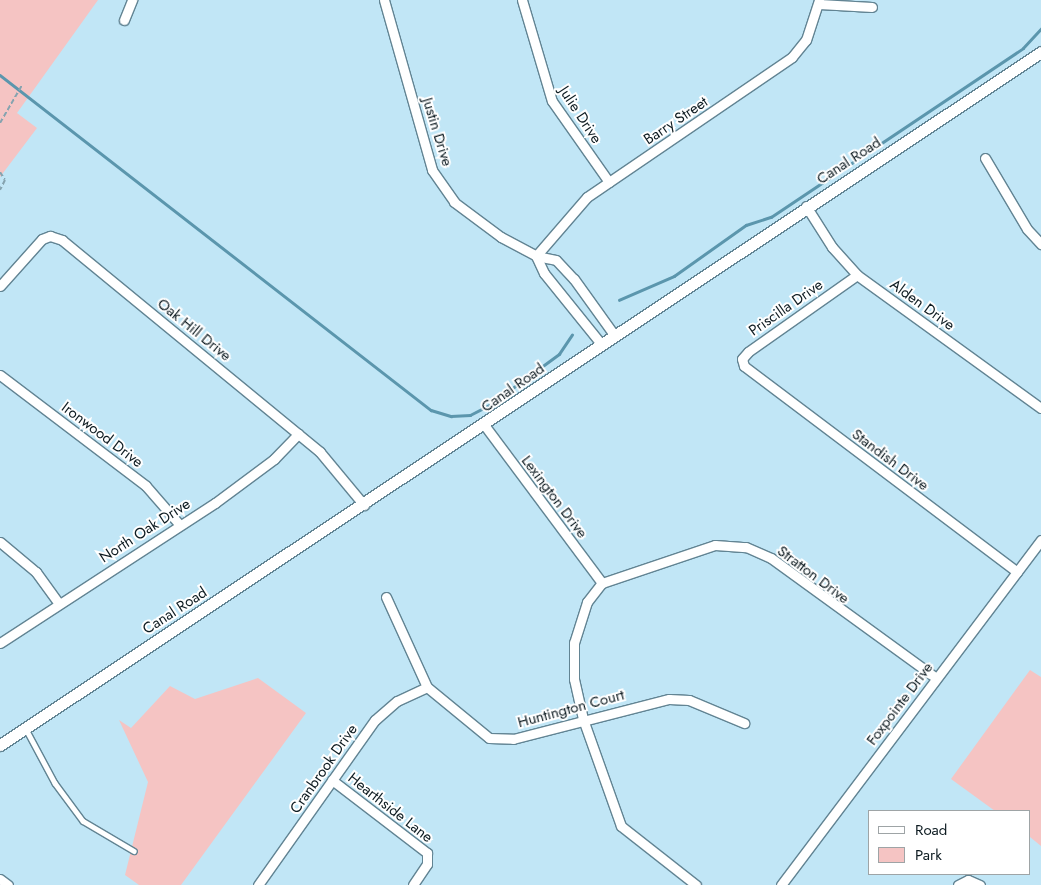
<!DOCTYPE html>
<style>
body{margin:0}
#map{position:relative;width:1041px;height:885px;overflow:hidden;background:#c1e6f6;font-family:Jost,sans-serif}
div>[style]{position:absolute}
.green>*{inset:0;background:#f5c4c3}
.stream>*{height:2.5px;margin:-1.25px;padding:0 1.25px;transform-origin:1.25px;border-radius:1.25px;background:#5b96ad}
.path>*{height:2px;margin-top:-1px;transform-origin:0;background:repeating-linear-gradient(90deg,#85a3af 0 5px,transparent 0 7.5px)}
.roads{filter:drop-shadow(1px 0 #628493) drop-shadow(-1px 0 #628493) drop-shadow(0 1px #628493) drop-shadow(0 -1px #628493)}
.service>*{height:4.5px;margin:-2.25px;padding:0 2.25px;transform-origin:2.25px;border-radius:2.25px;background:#fff}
.minor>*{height:9px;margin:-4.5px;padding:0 4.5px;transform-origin:4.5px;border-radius:4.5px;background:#fff}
.tertiary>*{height:11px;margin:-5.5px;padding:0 5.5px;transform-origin:5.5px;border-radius:5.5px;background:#fff}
span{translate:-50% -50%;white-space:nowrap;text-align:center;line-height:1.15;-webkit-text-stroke:4px #fff;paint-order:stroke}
.street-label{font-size:15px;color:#0d1b21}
.legend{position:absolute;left:868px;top:810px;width:162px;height:65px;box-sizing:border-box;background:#fff;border:1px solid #9ea4a6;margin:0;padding:6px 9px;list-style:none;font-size:15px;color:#0d1b21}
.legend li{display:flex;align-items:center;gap:10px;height:25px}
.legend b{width:25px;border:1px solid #9ea4a6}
</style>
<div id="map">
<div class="green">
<i style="clip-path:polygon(0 0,98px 0,17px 113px,37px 128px,0 177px)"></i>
<i style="clip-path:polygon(1030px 670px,1041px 677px,1041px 846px,1030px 837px,1030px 811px,995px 811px,951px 779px)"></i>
<i style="clip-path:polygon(258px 678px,306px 713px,181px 885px,139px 885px,125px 875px,148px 782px,119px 720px,131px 728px,170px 686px,195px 699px)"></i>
</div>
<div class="stream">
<i style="left:0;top:75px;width:546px;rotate:37.86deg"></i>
<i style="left:431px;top:410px;width:21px;rotate:17deg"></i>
<i style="left:451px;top:416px;width:19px;rotate:-3deg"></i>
<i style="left:470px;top:415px;width:20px;rotate:-27deg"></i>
<i style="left:488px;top:406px;width:88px;rotate:-36.2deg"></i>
<i style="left:559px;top:354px;width:23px;rotate:-56deg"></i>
<i style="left:619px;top:300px;width:60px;rotate:-23.6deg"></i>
<i style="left:674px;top:276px;width:88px;rotate:-35.3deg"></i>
<i style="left:746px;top:225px;width:26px;rotate:-18deg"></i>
<i style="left:771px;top:217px;width:303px;rotate:-33.8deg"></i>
<i style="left:1023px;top:48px;width:26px;rotate:-47deg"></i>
</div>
<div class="path">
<i style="left:0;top:123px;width:44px;rotate:-59.9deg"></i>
<i style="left:0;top:172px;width:9px;rotate:58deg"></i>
<i style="left:5px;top:180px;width:11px;rotate:117deg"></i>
</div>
<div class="roads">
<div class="service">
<i style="left:26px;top:729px;width:61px;rotate:61.8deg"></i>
<i style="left:55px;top:783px;width:47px;rotate:53.6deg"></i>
<i style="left:83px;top:821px;width:59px;rotate:30.5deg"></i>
</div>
<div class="minor">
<i style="left:384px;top:0;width:177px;rotate:74.2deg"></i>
<i style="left:432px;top:170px;width:39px;rotate:55deg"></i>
<i style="left:454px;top:202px;width:59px;rotate:36.7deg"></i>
<i style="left:501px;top:237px;width:40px;rotate:28deg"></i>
<i style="left:536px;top:256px;width:78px;rotate:-49.2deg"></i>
<i style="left:587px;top:197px;width:248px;rotate:-34.3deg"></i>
<i style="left:792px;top:57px;width:22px;rotate:-51deg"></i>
<i style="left:806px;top:40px;width:42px;rotate:-72deg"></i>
<i style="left:522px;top:0;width:105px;rotate:73.5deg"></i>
<i style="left:552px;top:101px;width:99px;rotate:54.9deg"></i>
<i style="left:819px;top:4px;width:53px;rotate:3.2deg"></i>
<i style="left:124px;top:20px;width:22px;rotate:-68deg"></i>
<i style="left:985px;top:158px;width:82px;rotate:59.4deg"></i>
<i style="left:1027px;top:229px;width:21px;rotate:47deg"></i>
<i style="left:806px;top:206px;width:49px;rotate:57.6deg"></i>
<i style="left:832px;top:247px;width:38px;rotate:48deg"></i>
<i style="left:857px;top:275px;width:227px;rotate:35.9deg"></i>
<i style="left:857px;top:275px;width:133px;rotate:144.8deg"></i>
<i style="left:748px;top:352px;width:9px;rotate:131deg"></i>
<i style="left:742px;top:359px;width:7px;rotate:74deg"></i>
<i style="left:744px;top:366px;width:342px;rotate:37deg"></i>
<i style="left:0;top:286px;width:63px;rotate:-48.2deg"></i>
<i style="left:42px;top:239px;width:9px;rotate:-21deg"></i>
<i style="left:50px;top:236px;width:13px;rotate:18deg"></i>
<i style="left:62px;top:240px;width:334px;rotate:39.4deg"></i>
<i style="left:320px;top:452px;width:69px;rotate:50.3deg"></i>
<i style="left:602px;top:345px;width:92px;rotate:-128.9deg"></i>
<i style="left:544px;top:273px;width:19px;rotate:-115deg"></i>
<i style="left:536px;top:256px;width:20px;rotate:11deg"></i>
<i style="left:556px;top:260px;width:26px;rotate:47deg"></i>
<i style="left:574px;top:279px;width:70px;rotate:54.3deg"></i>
<i style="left:0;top:375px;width:183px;rotate:37.2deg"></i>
<i style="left:146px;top:486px;width:50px;rotate:49deg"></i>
<i style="left:485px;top:426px;width:196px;rotate:53.3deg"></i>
<i style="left:0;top:542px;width:47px;rotate:39.8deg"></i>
<i style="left:36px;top:572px;width:39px;rotate:54deg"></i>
<i style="left:386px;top:597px;width:99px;rotate:65.5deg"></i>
<i style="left:427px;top:687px;width:80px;rotate:39.4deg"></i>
<i style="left:489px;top:738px;width:24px;rotate:2deg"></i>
<i style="left:513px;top:739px;width:161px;rotate:-14.4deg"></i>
<i style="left:669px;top:699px;width:20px;rotate:3deg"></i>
<i style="left:689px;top:700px;width:60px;rotate:22.7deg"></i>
<i style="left:0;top:643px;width:257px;rotate:-33.1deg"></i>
<i style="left:215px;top:503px;width:74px;rotate:-36.7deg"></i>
<i style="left:274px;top:459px;width:35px;rotate:-46deg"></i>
<i style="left:332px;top:780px;width:120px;rotate:37.5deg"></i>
<i style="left:427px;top:853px;width:11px;rotate:90deg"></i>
<i style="left:427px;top:864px;width:25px;rotate:124deg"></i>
<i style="left:0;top:879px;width:10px;rotate:37deg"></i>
<i style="left:258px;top:885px;width:202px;rotate:-54.7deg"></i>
<i style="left:375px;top:720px;width:29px;rotate:-41deg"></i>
<i style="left:397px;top:701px;width:33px;rotate:-25deg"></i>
<i style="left:696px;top:885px;width:95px;rotate:-141.8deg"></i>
<i style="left:621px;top:826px;width:114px;rotate:-109.6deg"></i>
<i style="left:583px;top:719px;width:41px;rotate:-102.7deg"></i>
<i style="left:574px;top:679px;width:36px;rotate:-90deg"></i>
<i style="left:574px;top:643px;width:43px;rotate:-72.4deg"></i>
<i style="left:587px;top:602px;width:24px;rotate:-52deg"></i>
<i style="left:602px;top:583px;width:119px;rotate:-18.6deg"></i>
<i style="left:715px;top:545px;width:31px;rotate:4deg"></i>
<i style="left:746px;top:547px;width:27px;rotate:24deg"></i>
<i style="left:771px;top:558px;width:204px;rotate:36deg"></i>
<i style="left:781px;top:885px;width:432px;rotate:-53deg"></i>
<i style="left:958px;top:885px;width:11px;rotate:-27deg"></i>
<i style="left:968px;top:880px;width:13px;rotate:23deg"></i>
</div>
<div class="tertiary">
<i style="left:0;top:745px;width:1251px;rotate:-33.65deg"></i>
</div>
</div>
<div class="street-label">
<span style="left:580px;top:115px;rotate:57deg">Julie Drive</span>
<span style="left:676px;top:121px;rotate:-34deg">Barry Street</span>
<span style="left:437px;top:132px;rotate:73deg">Justin Drive</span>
<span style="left:849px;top:161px;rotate:-33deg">Canal Road</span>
<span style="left:922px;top:305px;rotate:36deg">Alden Drive</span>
<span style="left:786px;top:308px;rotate:-35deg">Priscilla Drive</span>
<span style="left:194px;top:330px;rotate:39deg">Oak Hill Drive</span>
<span style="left:513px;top:388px;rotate:-35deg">Canal Road</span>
<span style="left:102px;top:435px;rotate:37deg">Ironwood Drive</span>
<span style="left:890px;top:460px;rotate:37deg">Standish Drive</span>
<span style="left:554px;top:497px;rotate:53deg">Lexington Drive</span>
<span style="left:145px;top:531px;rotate:-33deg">North Oak Drive</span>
<span style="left:813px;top:575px;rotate:37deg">Stratton Drive</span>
<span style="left:175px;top:611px;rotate:-33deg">Canal Road</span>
<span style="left:900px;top:704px;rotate:-53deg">Foxpointe Drive</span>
<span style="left:571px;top:709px;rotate:-15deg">Huntington Court</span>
<span style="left:324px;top:769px;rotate:-55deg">Cranbrook Drive</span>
<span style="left:390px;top:808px;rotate:38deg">Hearthside Lane</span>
</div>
<ul class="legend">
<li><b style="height:6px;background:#fff"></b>Road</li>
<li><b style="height:14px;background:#f5c4c3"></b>Park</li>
</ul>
</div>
